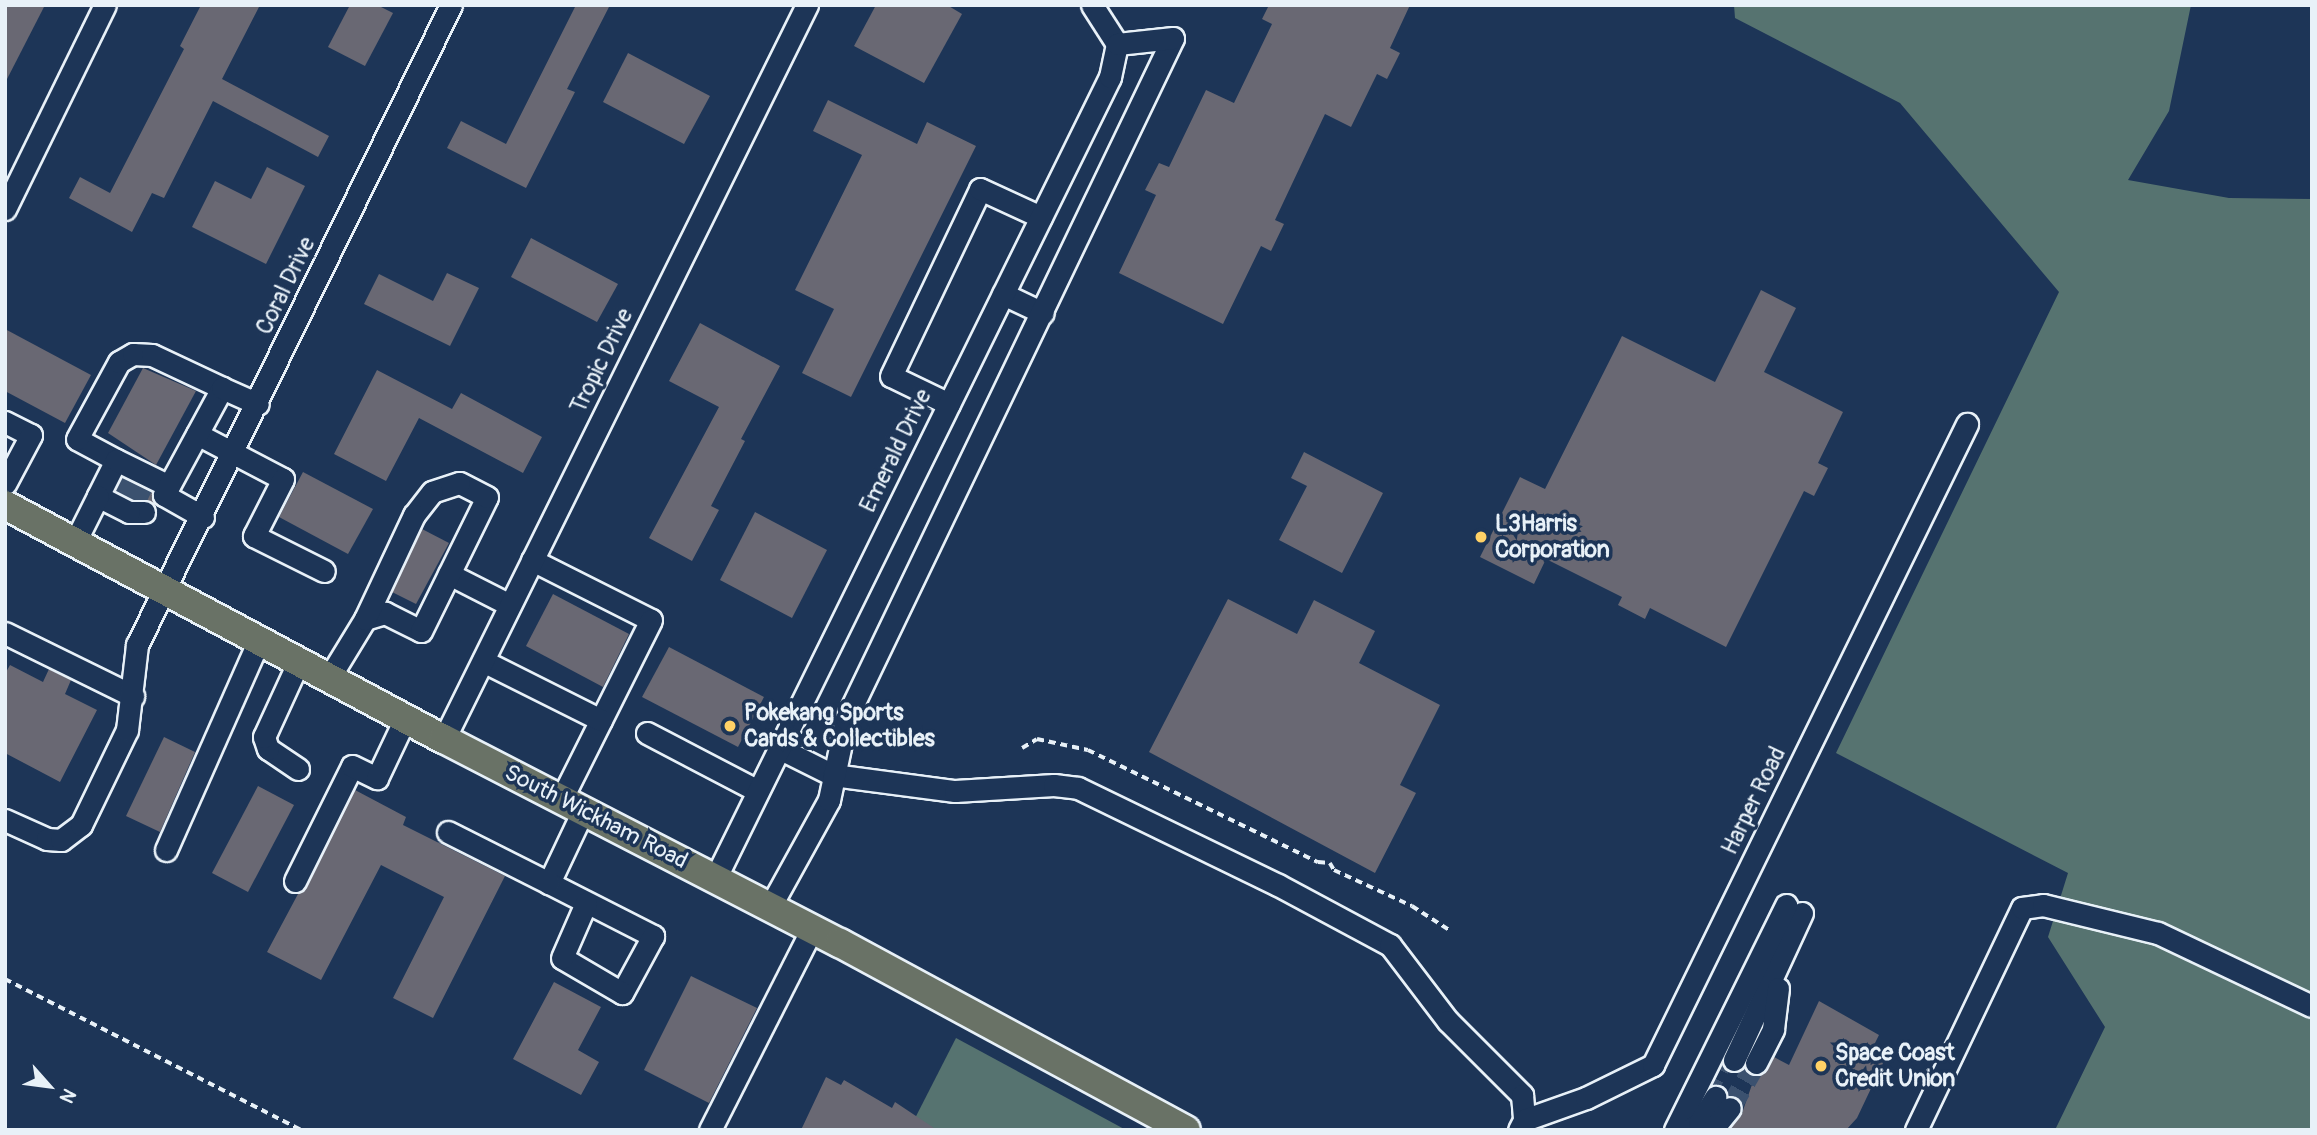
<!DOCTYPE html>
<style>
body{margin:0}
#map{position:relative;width:2317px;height:1135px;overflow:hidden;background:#1d3557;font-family:Pangolin,sans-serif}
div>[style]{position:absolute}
.green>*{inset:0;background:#567370}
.building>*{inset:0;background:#696873}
.minor-tunnel>*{height:21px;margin-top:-10.5px;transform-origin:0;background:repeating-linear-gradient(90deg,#3b516f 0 21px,transparent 0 31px)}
.path>*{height:3.5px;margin-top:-1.75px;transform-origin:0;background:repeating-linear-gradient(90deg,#e8f1f8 0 7px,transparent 0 12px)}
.roads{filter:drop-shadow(2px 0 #e8f1f8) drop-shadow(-2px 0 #e8f1f8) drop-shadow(0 2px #e8f1f8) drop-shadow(0 -2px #e8f1f8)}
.minor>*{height:21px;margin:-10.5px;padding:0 10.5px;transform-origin:10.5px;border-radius:10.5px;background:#1d3557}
.major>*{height:28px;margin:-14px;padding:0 14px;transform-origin:14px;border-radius:14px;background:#697266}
.dots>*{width:19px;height:19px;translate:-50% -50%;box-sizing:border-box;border:4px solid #1d3557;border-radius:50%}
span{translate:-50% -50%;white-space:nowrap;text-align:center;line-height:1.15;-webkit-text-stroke:7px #1d3557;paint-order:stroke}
.street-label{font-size:23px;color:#e8f1f8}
.poi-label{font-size:23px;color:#e8f1f8;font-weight:700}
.left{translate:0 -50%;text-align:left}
.frame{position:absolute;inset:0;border:7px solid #e8f1f8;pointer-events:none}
.north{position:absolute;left:14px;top:1051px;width:70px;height:70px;-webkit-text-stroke:5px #1d3557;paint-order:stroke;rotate:118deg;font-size:19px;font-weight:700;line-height:28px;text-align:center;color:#e8f1f8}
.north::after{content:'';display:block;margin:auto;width:24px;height:32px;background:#e8f1f8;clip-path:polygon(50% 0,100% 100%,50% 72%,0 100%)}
</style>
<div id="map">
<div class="green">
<i style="clip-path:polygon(1734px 5px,2191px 5px,2169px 111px,2128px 180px,2229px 198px,2312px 199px,2312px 1130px,2055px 1130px,2105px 1027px,2048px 937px,2068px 873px,1836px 753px,2059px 292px,1900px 103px,1735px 18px)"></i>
<i style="clip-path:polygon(956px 1038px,1126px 1130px,909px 1130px)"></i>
</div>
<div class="building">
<i style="clip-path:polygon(5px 5px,45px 5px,5px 83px)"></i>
<i style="clip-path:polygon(201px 5px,260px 5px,222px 79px,329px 136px,318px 157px,213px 101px,164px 198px,152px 193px,132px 232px,69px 198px,80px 177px,110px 193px,184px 49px,180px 46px)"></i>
<i style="clip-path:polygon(350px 5px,377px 5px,393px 13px,365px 66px,328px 47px)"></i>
<i style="clip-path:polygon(576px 5px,610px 5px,567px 89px,575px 92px,526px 188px,447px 148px,461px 121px,506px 144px)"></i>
<i style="clip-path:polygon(876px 5px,947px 5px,962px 14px,924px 83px,854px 46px)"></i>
<i style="clip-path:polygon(1269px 5px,1410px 5px,1390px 48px,1400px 53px,1387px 79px,1377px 74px,1351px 127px,1325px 114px,1275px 220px,1284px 224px,1271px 251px,1261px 246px,1223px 324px,1119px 273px,1156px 195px,1145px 190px,1159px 163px,1169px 167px,1206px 90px,1234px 103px,1272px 24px,1262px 19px)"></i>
<i style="clip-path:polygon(628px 53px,710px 96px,684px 144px,603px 102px)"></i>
<i style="clip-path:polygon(828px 100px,917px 144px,927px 122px,976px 146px,851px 397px,802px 373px,834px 309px,795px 290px,862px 155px,813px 131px)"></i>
<i style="clip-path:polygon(267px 167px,305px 186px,266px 264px,192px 227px,215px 181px,251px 199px)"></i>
<i style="clip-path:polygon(531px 238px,618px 284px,597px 322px,511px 277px)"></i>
<i style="clip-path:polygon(447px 273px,479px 288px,450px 346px,364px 304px,379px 274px,433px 301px)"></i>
<i style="clip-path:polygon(1761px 290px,1796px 308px,1764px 372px,1843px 412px,1818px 463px,1828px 468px,1814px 496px,1804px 491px,1726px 647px,1650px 608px,1645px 619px,1618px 605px,1622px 597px,1546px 559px,1534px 584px,1480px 557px,1520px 477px,1545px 489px,1622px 336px,1715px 382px)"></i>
<i style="clip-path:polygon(700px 323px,780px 366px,741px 439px,745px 441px,711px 506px,719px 510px,692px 561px,649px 538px,719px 407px,669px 381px)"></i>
<i style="clip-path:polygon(5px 329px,91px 375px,65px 423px,5px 391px)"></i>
<i style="clip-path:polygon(143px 368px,196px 391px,156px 465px,108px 433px)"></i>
<i style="clip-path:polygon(377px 370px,452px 409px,461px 393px,542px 437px,523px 473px,419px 418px,386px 481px,334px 454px)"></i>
<i style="clip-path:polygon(1304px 452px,1383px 493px,1342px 573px,1279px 540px,1307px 486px,1291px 478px)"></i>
<i style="clip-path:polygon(303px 472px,373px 509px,348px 554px,279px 517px)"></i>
<i style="clip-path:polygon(125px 479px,152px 492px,154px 504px,118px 491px)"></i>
<i style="clip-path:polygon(755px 512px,827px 550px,792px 618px,720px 580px)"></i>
<i style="clip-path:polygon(422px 529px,449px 543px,416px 604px,392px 592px)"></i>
<i style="clip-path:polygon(553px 594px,629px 634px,603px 687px,526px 646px)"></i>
<i style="clip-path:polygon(1228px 599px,1297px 634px,1314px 600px,1375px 631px,1359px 663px,1440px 705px,1400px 785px,1416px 793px,1375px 873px,1149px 752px)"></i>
<i style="clip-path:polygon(669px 647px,764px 697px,738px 747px,642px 697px)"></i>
<i style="clip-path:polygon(10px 665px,43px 682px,49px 669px,71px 680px,65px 694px,97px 710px,60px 782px,5px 753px,5px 674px)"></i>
<i style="clip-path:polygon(164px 737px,195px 752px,160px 832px,126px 816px)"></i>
<i style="clip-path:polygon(258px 786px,294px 805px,248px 892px,212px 873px)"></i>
<i style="clip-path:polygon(355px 790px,406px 817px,403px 825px,505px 876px,433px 1018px,393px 998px,444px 897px,381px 865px,321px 980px,267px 952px,298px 894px,307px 887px)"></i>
<i style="clip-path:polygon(691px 976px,757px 1008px,709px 1103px,644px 1070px)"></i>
<i style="clip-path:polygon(554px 982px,601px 1007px,578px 1050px,599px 1062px,581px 1095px,513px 1059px)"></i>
<i style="clip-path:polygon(1819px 1001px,1879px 1035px,1871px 1051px,1884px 1061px,1857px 1118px,1846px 1130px,1729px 1130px,1741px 1116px,1755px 1076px,1764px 1074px,1774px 1057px,1789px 1065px)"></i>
<i style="clip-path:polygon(826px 1077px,841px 1085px,844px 1080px,892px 1108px,895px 1102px,937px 1130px,801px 1130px)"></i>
</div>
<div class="minor-tunnel">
<i style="left:119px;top:499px;width:24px;rotate:-62deg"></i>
<i style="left:133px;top:506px;width:23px;rotate:-65deg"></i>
<i style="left:1704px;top:1096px;width:44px;rotate:-62.9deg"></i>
<i style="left:1730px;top:1108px;width:52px;rotate:-60deg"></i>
</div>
<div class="path">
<i style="left:1022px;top:748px;width:17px;rotate:-31deg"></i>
<i style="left:1037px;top:739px;width:52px;rotate:12.2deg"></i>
<i style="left:1088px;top:750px;width:256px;rotate:26deg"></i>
<i style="left:1318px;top:862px;width:12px;rotate:5deg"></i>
<i style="left:1330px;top:863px;width:8px;rotate:60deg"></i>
<i style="left:1334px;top:870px;width:86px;rotate:24.8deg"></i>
<i style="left:1412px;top:906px;width:46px;rotate:32.7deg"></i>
<i style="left:5px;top:979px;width:332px;rotate:27deg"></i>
</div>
<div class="roads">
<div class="minor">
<i style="left:1092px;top:5px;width:46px;rotate:57.3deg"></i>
<i style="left:5px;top:209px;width:227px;rotate:-63.9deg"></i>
<i style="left:1003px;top:294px;width:44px;rotate:25.4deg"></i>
<i style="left:949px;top:404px;width:64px;rotate:-154.2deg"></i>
<i style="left:891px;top:376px;width:207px;rotate:-64.5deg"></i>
<i style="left:980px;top:189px;width:67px;rotate:24.7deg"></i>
<i style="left:5px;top:422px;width:29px;rotate:27deg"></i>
<i style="left:31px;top:435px;width:55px;rotate:118deg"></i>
<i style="left:197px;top:434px;width:97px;rotate:27.6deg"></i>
<i style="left:283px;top:479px;width:64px;rotate:117deg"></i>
<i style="left:254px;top:536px;width:78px;rotate:26.6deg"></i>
<i style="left:116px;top:460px;width:44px;rotate:-151.7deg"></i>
<i style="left:77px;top:439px;width:88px;rotate:-61.4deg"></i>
<i style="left:119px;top:362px;width:16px;rotate:-30deg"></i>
<i style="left:133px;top:354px;width:19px;rotate:3deg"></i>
<i style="left:152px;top:355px;width:77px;rotate:25.2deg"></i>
<i style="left:144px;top:512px;width:15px;rotate:180deg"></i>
<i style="left:129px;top:512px;width:35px;rotate:-153deg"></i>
<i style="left:98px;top:496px;width:40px;rotate:-63.4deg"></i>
<i style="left:116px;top:460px;width:59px;rotate:26.1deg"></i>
<i style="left:203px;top:517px;width:45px;rotate:-150.6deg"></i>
<i style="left:164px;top:495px;width:122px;rotate:-61.5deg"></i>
<i style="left:222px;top:388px;width:39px;rotate:24deg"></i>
<i style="left:75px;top:542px;width:51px;rotate:-63.4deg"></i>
<i style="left:532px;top:560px;width:133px;rotate:26.8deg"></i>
<i style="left:651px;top:620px;width:201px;rotate:116.6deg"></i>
<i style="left:449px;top:574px;width:68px;rotate:26.9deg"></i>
<i style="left:5px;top:633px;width:143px;rotate:26.2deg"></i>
<i style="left:483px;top:661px;width:132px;rotate:26.6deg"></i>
<i style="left:329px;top:678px;width:69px;rotate:-58.6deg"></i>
<i style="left:365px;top:619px;width:21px;rotate:-17deg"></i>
<i style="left:385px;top:613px;width:40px;rotate:26.6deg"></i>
<i style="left:421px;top:631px;width:149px;rotate:-63.8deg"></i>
<i style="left:487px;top:497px;width:31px;rotate:-153deg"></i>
<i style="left:459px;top:483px;width:28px;rotate:162deg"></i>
<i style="left:432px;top:492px;width:29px;rotate:128deg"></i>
<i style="left:414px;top:515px;width:115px;rotate:115.2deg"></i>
<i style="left:647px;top:733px;width:125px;rotate:27.6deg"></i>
<i style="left:444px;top:739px;width:819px;rotate:-63.69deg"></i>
<i style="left:779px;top:748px;width:60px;rotate:26.6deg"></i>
<i style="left:833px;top:775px;width:123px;rotate:7.5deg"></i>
<i style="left:955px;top:791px;width:99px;rotate:-3.5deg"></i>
<i style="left:1054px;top:785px;width:24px;rotate:7deg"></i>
<i style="left:1078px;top:788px;width:222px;rotate:25.9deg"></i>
<i style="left:1278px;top:885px;width:127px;rotate:28.2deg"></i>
<i style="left:1390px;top:945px;width:96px;rotate:52.7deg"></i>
<i style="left:1448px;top:1021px;width:105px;rotate:45deg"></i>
<i style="left:1522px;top:1095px;width:25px;rotate:85deg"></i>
<i style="left:298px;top:769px;width:36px;rotate:-146deg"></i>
<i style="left:268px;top:749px;width:13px;rotate:-108deg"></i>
<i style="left:264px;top:737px;width:84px;rotate:-65.3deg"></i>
<i style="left:583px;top:811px;width:80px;rotate:115.3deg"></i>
<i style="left:549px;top:883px;width:117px;rotate:27deg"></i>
<i style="left:653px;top:936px;width:65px;rotate:118.5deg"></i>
<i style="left:622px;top:993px;width:69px;rotate:-149.7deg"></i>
<i style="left:562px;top:958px;width:60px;rotate:-66.4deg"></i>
<i style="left:5px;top:820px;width:46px;rotate:24.3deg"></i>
<i style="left:47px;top:839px;width:14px;rotate:4deg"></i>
<i style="left:61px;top:840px;width:25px;rotate:-37deg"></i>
<i style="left:81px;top:825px;width:106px;rotate:-64.2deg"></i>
<i style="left:127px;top:730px;width:86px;rotate:-83.3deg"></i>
<i style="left:137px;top:645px;width:713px;rotate:-63.87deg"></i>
<i style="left:448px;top:832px;width:113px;rotate:26.8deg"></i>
<i style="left:166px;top:850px;width:230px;rotate:-66.1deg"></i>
<i style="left:715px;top:879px;width:894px;rotate:-63.78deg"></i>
<i style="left:1110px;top:77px;width:34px;rotate:-78deg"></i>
<i style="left:295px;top:881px;width:128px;rotate:-63.6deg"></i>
<i style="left:352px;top:766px;width:28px;rotate:26deg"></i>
<i style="left:377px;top:778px;width:65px;rotate:-64.6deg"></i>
<i style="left:770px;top:907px;width:122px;rotate:-61.1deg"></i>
<i style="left:829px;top:800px;width:83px;rotate:-78.1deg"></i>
<i style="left:846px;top:719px;width:755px;rotate:-64.35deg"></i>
<i style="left:1173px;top:38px;width:56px;rotate:173.9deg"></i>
<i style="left:1734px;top:1060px;width:162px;rotate:-65.2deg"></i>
<i style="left:1756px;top:1063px;width:38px;rotate:-63deg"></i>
<i style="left:1773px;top:1029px;width:41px;rotate:-83deg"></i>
<i style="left:710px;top:1130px;width:225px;rotate:-63.1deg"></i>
<i style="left:1519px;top:1130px;width:11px;rotate:-63deg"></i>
<i style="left:1524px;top:1120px;width:66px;rotate:-19.5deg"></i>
<i style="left:1586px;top:1098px;width:75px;rotate:-26.2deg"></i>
<i style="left:1653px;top:1065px;width:714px;rotate:-63.9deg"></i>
<i style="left:1675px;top:1130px;width:251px;rotate:-63.7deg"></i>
<i style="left:1689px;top:1130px;width:12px;rotate:-35deg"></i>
<i style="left:1699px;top:1123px;width:31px;rotate:-58deg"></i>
<i style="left:1712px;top:1130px;width:28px;rotate:-51deg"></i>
<i style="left:1916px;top:1130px;width:246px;rotate:-64.5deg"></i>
<i style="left:2022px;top:908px;width:21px;rotate:-8deg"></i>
<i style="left:2043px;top:905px;width:118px;rotate:13.7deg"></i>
<i style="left:2158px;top:933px;width:170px;rotate:25.4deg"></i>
</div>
<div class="major">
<i style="left:5px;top:505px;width:497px;rotate:28.1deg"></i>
<i style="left:444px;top:739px;width:445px;rotate:27.3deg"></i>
<i style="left:840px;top:943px;width:393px;rotate:28.4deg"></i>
</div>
</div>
<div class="dots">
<i style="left:1481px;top:537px;background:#ffd166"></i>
<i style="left:730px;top:726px;background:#ffd166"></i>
<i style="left:1821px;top:1066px;background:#ffd166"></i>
</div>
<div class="street-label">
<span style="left:286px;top:286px;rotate:-64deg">Coral Drive</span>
<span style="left:602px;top:361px;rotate:-64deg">Tropic Drive</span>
<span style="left:896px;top:451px;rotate:-64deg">Emerald Drive</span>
<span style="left:1754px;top:801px;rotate:-64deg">Harper Road</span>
<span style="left:596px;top:817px;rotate:27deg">South Wickham Road</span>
</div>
<div class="poi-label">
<span class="left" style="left:1495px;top:537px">L3Harris<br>Corporation</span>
<span class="left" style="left:744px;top:726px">Pokekang Sports<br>Cards &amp; Collectibles</span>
<span class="left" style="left:1835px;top:1066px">Space Coast<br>Credit Union</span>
</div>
<div class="frame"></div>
<div class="north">N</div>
</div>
